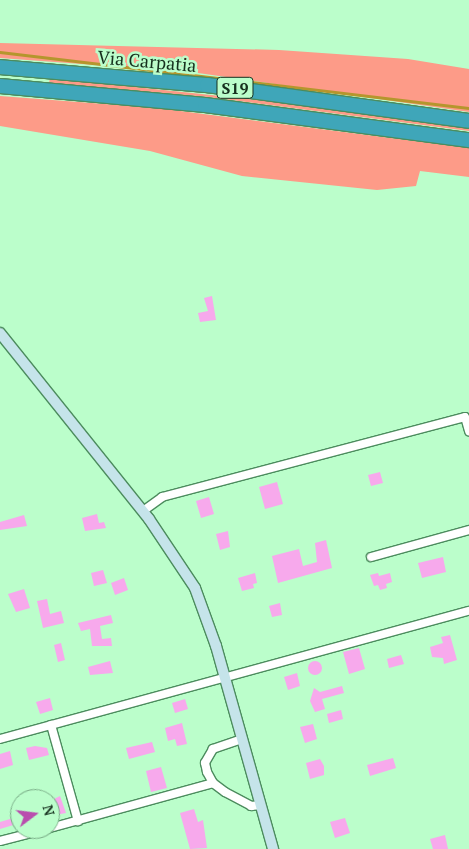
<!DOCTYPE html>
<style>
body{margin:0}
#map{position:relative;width:469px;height:849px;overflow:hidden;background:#bbfecb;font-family:"PT Serif",serif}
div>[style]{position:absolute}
.green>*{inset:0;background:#fd9b88}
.stream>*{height:2.5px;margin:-1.25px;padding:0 1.25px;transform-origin:1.25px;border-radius:1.25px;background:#b5962d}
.building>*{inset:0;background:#f7a9ec}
.round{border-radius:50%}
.roads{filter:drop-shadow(1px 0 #4c8c5e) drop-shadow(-1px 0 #4c8c5e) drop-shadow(0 1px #4c8c5e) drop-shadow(0 -1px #4c8c5e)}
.street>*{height:8px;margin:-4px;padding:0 4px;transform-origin:4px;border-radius:4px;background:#fff}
.secondary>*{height:10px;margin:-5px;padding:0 5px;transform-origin:5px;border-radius:5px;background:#c5e4ea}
.highway>*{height:14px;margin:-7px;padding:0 7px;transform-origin:7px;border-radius:7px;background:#3fa6b9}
span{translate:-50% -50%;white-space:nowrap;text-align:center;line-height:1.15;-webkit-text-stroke:5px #bbfecb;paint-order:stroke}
.shield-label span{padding:1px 4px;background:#bbfecb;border:1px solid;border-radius:4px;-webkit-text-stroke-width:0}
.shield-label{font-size:16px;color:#16311e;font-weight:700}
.street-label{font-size:18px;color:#16311e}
.north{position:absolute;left:10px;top:789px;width:50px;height:50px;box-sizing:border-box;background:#bbfecb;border:1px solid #79ac86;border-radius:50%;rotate:75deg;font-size:14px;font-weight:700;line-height:20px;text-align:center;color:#16311e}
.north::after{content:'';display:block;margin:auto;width:18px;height:22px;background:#b94eae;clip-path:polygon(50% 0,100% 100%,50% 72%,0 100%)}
</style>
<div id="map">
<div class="green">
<i style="clip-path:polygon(0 43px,279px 50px,408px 59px,469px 69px,469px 112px,191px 72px,0 58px)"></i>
<i style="clip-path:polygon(50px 78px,334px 108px,469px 128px,469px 131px,208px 97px,49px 83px)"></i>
<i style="clip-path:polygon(0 96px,157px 108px,469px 148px,469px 177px,420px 171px,416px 186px,377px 190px,242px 176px,150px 151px,0 126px)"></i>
</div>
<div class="stream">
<i style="left:0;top:52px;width:472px;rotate:6.8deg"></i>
</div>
<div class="building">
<i style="clip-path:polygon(212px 296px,216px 320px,200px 322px,198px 313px,208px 311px,204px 298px)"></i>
<i style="clip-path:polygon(380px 472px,383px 483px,371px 486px,368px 475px)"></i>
<i style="clip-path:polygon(277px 482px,283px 504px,265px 509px,259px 487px)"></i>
<i style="clip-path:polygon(209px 497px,214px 514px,201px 518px,196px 501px)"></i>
<i style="clip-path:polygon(97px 514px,99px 523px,104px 522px,106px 528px,85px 531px,82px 518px)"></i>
<i style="clip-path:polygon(24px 515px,27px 526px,0 530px,0 522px)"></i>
<i style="clip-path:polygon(228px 531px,230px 547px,220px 550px,216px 534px)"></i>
<i style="clip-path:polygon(326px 540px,332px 568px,278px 583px,272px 556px,299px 549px,303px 566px,317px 562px,315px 543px)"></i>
<i style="clip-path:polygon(443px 557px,446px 572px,422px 578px,418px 563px)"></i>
<i style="clip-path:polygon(103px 570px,107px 583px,94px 586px,91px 573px)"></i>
<i style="clip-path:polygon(255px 573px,257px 583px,253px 584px,254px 588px,242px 591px,238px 578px)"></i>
<i style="clip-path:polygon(378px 573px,379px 576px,390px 573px,392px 582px,386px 584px,387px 588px,380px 590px,378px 585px,374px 586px,370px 575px)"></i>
<i style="clip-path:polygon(124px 578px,128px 590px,115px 595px,111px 583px)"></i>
<i style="clip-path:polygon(24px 589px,30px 608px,16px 612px,8px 594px)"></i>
<i style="clip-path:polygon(47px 599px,50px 614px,61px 611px,64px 623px,43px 628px,37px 601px)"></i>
<i style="clip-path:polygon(280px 603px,282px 615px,272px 617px,269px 606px)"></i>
<i style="clip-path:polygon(111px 615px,113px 623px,100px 626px,102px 639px,111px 638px,112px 646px,92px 646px,90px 629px,81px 631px,78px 623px)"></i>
<i style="clip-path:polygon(450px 635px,457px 660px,444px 664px,443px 658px,432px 657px,430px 647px,443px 643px,441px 637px)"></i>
<i style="clip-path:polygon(61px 643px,65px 660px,58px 662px,54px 645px)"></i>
<i style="clip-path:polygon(359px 648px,365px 669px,349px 674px,343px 652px)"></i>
<i style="clip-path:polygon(401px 655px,404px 664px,389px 668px,387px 659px)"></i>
<i style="clip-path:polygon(110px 661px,113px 673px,90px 675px,88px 667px)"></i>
<i class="round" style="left:308px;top:661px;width:14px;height:14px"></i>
<i style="clip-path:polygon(297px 673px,300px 686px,288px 690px,284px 677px)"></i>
<i style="clip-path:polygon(342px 686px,344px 693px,322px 699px,325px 709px,315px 712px,310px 701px,314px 688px,320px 692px)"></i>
<i style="clip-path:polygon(50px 698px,53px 710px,40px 714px,36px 702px)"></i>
<i style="clip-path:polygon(185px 699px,188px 709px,175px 713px,172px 703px)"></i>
<i style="clip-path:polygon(341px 710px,343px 719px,329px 723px,327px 714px)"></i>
<i style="clip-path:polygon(182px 723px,187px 744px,177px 746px,175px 739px,168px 741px,165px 728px)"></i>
<i style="clip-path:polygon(313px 724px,317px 739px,305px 743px,300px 727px)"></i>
<i style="clip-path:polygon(152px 742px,155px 752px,129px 759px,126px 748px)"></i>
<i style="clip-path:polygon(35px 746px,47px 748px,49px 755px,29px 760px,26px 748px)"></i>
<i style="clip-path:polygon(10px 751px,13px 765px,0 769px,0 754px)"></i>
<i style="clip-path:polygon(393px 758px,396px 768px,370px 776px,367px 765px)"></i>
<i style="clip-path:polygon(320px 759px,324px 766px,324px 775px,310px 779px,306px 763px)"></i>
<i style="clip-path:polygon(161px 767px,167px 788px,151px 792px,146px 771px)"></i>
<i style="clip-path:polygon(60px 796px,66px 813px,50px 816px,50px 801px)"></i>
<i style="clip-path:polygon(194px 809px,198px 822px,203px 820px,207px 848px,190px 849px,180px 813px)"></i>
<i style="clip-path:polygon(20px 816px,20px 823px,0 829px,0 822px)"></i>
<i style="clip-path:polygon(345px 818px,350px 833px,335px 838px,330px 822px)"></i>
<i style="clip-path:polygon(445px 835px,448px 849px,433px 849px,430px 839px)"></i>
</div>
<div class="roads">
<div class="street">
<i style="left:143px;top:511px;width:24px;rotate:-36deg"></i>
<i style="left:162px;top:497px;width:313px;rotate:-14.8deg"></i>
<i style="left:465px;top:417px;width:15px;rotate:74deg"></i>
<i style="left:371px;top:557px;width:102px;rotate:-15.4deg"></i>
<i style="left:51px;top:725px;width:100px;rotate:74.3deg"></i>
<i style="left:0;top:739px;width:486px;rotate:-15.3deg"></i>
<i style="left:242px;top:739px;width:31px;rotate:161deg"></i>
<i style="left:213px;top:749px;width:16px;rotate:120deg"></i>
<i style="left:205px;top:763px;width:9px;rotate:77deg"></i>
<i style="left:207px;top:772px;width:13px;rotate:61deg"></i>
<i style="left:213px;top:783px;width:15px;rotate:37deg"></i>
<i style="left:225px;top:792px;width:30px;rotate:28deg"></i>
<i style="left:251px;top:806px;width:10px;rotate:-6deg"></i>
<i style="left:50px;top:828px;width:169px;rotate:-15.4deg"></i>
<i style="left:0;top:841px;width:49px;rotate:-14.3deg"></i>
</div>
<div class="secondary">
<i style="left:0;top:333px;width:238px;rotate:51.3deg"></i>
<i style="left:149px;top:519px;width:83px;rotate:56.3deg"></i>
<i style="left:195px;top:588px;width:62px;rotate:70.1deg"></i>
<i style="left:216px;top:646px;width:211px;rotate:74.3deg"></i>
</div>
<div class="highway">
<i style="left:0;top:67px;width:208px;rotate:5deg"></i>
<i style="left:207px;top:85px;width:264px;rotate:7.8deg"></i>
<i style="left:0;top:86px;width:206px;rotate:5.3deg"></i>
<i style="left:205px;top:105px;width:266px;rotate:7.6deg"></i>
</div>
</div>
<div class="shield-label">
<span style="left:235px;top:88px">S19</span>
</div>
<div class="street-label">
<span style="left:147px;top:61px;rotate:5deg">Via Carpatia</span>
</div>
<div class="north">N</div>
</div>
